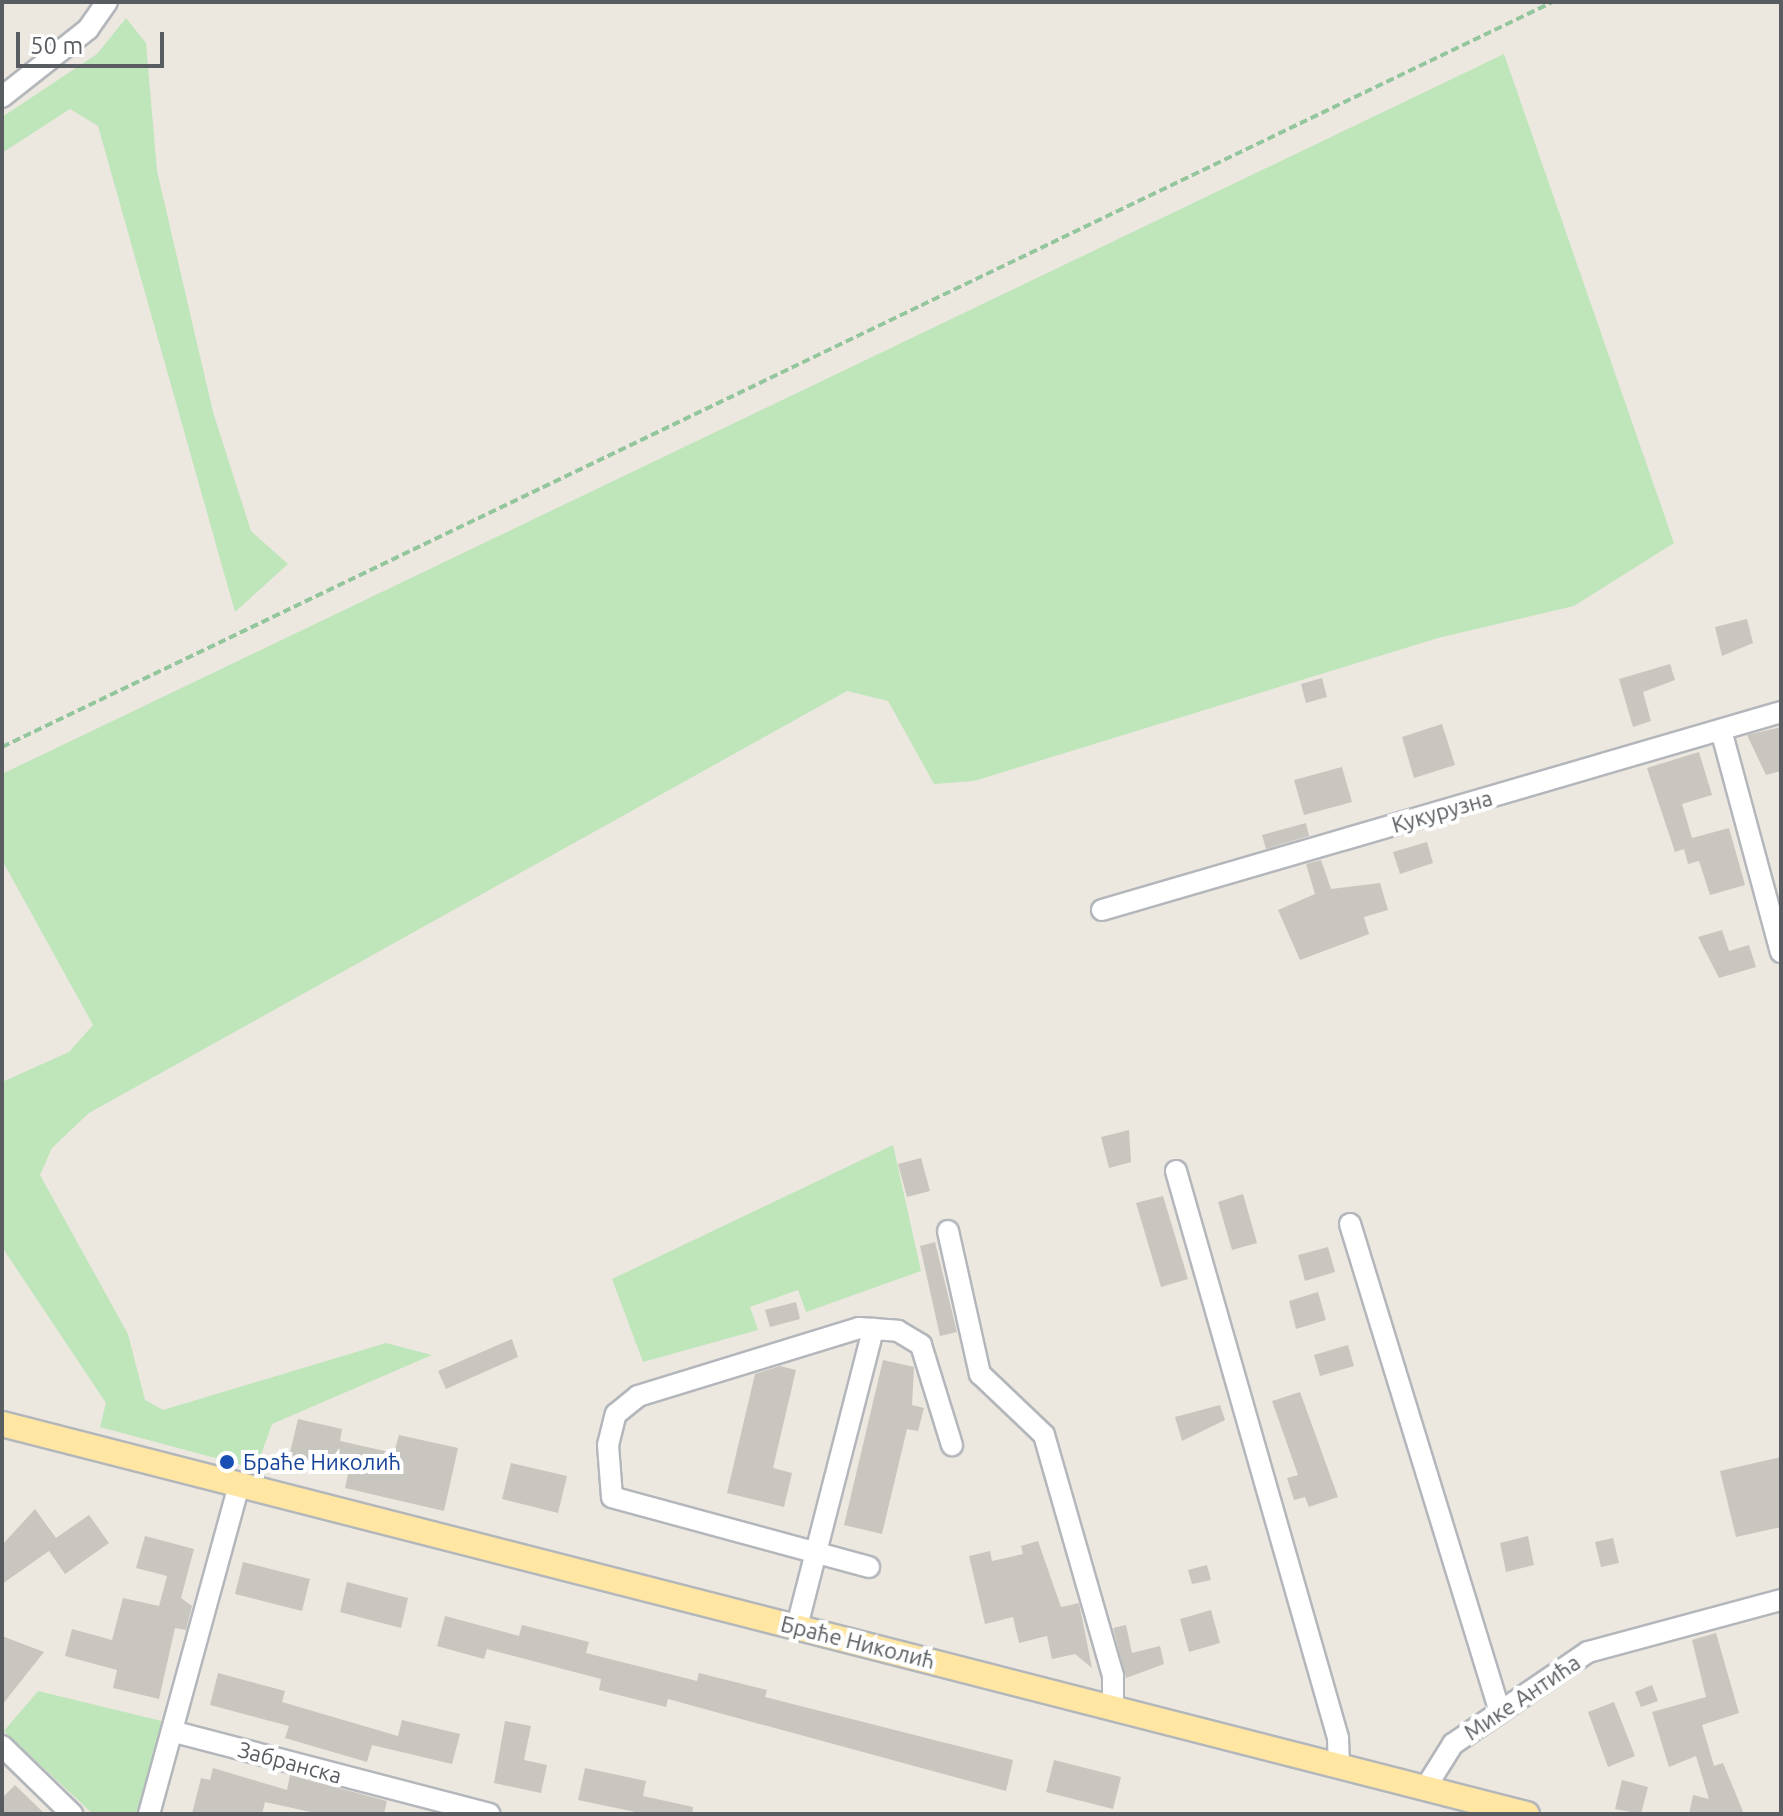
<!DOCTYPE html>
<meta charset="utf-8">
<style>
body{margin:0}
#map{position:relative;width:1783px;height:1816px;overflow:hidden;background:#ece8e0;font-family:Ubuntu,sans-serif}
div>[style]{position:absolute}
.green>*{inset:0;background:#bfe5bb}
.building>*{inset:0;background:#c9c5bf}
.path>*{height:4px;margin-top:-2px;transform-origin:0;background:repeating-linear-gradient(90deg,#94c69d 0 8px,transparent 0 12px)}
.roads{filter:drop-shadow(2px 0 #b3b7bb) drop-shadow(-2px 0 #b3b7bb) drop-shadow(0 2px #b3b7bb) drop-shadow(0 -2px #b3b7bb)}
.minor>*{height:20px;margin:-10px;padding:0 10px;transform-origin:10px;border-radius:10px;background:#fff}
.major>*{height:24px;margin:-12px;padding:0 12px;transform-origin:12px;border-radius:12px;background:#ffe6a2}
.dots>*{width:22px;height:22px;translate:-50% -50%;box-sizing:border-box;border:4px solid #fff;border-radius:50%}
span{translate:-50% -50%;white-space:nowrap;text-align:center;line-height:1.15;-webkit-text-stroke:8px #fff;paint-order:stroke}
.street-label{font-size:22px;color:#595d61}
.transit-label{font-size:22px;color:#164399}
.left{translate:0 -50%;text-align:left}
.frame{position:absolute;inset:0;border:4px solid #595d61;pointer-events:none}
.scale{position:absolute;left:16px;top:32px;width:148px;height:36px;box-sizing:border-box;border:4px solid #595d61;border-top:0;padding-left:10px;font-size:24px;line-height:28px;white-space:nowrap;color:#595d61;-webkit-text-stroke:6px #fff;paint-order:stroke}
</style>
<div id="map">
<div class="green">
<i style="clip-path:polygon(126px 18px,146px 43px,157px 171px,213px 412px,251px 531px,288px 564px,235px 612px,98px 126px,70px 109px,2px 153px,2px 117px,97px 54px)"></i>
<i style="clip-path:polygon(1504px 54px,1674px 543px,1574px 606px,1438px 638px,974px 781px,934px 784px,888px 701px,847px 691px,89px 1113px,52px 1148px,40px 1175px,128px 1334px,145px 1400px,163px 1410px,386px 1343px,432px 1355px,272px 1424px,256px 1469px,100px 1427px,106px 1403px,2px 1247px,2px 1082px,69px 1052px,93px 1025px,2px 860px,2px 774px)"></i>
<i style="clip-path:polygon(893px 1145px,921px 1271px,806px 1312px,798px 1290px,750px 1307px,758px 1330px,643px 1362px,612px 1279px)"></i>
<i style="clip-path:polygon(38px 1691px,170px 1723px,143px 1814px,93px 1814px,4px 1731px)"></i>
</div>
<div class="building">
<i style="clip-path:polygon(1747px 619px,1753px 643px,1722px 656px,1715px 627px)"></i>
<i style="clip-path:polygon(1670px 664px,1675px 680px,1643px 692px,1651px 721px,1633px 727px,1619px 679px)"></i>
<i style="clip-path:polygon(1322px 678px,1327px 697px,1306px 703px,1301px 684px)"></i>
<i style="clip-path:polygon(1442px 724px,1455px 765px,1414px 778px,1402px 737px)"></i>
<i style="clip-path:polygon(1781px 727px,1781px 771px,1766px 775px,1747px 735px)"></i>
<i style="clip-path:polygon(1699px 752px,1712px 795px,1682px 804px,1692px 838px,1729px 828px,1745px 885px,1710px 895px,1699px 861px,1688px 864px,1684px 849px,1675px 852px,1647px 768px)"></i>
<i style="clip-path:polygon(1342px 767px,1352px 802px,1304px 815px,1294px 780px)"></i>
<i style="clip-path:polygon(1306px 823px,1309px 836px,1266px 849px,1262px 835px)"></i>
<i style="clip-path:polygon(1427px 842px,1433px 863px,1400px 874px,1393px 852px)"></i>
<i style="clip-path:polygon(1321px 860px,1331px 889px,1380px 883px,1388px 910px,1364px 917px,1369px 934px,1300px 960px,1278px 910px,1315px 894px,1306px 864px)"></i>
<i style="clip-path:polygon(1722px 930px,1729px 951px,1749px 945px,1756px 967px,1719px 978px,1698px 937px)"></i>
<i style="clip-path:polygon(1129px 1130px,1131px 1162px,1109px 1168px,1101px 1137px)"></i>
<i style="clip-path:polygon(921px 1158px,930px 1191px,907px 1197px,898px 1164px)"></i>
<i style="clip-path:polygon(1243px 1194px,1257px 1243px,1232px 1250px,1218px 1202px)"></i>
<i style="clip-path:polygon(1163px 1196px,1188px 1279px,1161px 1287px,1136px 1203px)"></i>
<i style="clip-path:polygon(935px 1242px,957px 1332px,940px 1336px,920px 1246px)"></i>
<i style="clip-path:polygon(1328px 1247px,1335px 1272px,1305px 1281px,1298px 1255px)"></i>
<i style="clip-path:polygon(1318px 1292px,1326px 1320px,1296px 1329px,1289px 1301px)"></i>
<i style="clip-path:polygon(796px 1302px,800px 1319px,770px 1327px,765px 1310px)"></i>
<i style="clip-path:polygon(512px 1339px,518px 1357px,446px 1389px,438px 1371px)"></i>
<i style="clip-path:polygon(1348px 1345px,1354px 1366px,1320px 1376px,1314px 1355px)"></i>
<i style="clip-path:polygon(883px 1360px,914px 1367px,912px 1405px,924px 1408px,918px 1431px,907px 1429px,882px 1534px,844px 1525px)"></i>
<i style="clip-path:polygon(780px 1366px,796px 1370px,773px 1468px,792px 1473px,784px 1507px,727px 1493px,755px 1374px)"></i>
<i style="clip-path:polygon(1300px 1392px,1338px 1497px,1309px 1507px,1305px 1497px,1294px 1500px,1287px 1478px,1298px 1475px,1272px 1401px)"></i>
<i style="clip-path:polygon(1220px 1405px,1225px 1420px,1182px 1441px,1175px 1417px)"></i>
<i style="clip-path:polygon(298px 1419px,342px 1429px,340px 1441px,394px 1453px,399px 1435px,458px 1448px,444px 1511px,345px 1488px,349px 1470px,289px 1457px)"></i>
<i style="clip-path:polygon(1781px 1457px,1781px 1527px,1736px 1537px,1720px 1471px)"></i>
<i style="clip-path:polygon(511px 1463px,567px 1476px,558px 1513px,502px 1499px)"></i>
<i style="clip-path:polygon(35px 1509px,56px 1538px,89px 1515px,109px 1543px,65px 1574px,49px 1551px,2px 1584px,2px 1545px)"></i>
<i style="clip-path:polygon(145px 1536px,194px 1549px,181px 1598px,192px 1606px,186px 1630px,175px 1628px,159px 1699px,113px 1688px,117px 1670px,65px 1656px,72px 1629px,112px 1640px,123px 1598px,159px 1606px,167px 1576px,136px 1568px)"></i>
<i style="clip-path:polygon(1528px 1536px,1534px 1565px,1506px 1572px,1500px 1543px)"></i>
<i style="clip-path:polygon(1613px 1538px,1619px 1563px,1601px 1567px,1595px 1542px)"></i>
<i style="clip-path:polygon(1038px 1541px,1061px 1607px,1079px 1603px,1092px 1668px,1075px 1654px,1052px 1659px,1047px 1636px,1019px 1643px,1013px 1617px,985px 1624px,969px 1556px,990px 1551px,992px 1561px,1023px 1554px,1021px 1546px)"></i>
<i style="clip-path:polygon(243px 1562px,310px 1579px,302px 1611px,235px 1594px)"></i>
<i style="clip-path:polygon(1207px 1565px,1211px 1580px,1192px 1584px,1188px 1570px)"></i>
<i style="clip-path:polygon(347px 1582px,408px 1598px,401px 1628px,340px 1612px)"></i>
<i style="clip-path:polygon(1211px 1610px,1220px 1643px,1189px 1652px,1180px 1619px)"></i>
<i style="clip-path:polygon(445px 1616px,519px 1636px,522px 1625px,589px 1642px,586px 1653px,697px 1681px,699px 1673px,767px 1690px,765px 1697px,1013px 1760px,1006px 1791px,668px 1699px,666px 1707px,599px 1690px,601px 1679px,487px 1649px,484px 1659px,437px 1646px)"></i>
<i style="clip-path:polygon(1126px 1625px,1132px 1653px,1160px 1646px,1164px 1664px,1126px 1678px,1113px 1628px)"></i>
<i style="clip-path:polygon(1716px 1633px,1739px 1713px,1702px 1725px,1714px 1766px,1723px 1763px,1744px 1814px,1689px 1814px,1693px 1795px,1709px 1799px,1696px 1756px,1669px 1767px,1652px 1712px,1706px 1697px,1692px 1640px)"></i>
<i style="clip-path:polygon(2px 1636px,44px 1652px,2px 1705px)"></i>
<i style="clip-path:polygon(218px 1673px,285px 1691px,282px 1702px,398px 1736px,402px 1720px,460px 1734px,452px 1764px,372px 1745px,367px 1762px,285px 1738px,289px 1726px,210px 1705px)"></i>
<i style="clip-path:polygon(1652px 1685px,1658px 1701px,1641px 1707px,1635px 1692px)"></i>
<i style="clip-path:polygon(1614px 1702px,1635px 1756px,1608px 1767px,1588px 1712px)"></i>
<i style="clip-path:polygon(505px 1721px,531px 1726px,524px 1760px,547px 1765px,541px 1793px,494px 1783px)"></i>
<i style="clip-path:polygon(1054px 1760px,1121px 1777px,1113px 1809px,1046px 1792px)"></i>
<i style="clip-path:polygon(213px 1768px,287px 1790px,290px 1775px,387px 1801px,384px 1814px,320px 1814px,265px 1802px,262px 1814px,192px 1814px,201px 1778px,210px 1780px)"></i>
<i style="clip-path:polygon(585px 1768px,646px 1781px,643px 1796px,693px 1807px,692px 1814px,645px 1814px,578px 1800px)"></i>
<i style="clip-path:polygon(1622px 1780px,1648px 1787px,1641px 1814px,1615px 1809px)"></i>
<i style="clip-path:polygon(15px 1785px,45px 1814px,2px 1814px,2px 1798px)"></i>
</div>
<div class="path">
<i style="left:2px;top:747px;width:1721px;rotate:-25.66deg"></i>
</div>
<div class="roads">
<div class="minor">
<i style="left:2px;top:97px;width:110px;rotate:-38.3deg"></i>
<i style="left:88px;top:29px;width:33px;rotate:-55deg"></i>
<i style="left:1721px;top:730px;width:230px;rotate:74.9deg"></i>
<i style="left:1102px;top:910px;width:707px;rotate:-16.26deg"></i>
<i style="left:1176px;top:1171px;width:590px;rotate:74.05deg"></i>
<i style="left:1338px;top:1738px;width:27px;rotate:88deg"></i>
<i style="left:1350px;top:1224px;width:507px;rotate:72.92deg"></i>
<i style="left:948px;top:1231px;width:147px;rotate:77.4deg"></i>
<i style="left:980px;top:1374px;width:88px;rotate:43.6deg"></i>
<i style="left:1044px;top:1435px;width:251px;rotate:74deg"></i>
<i style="left:1113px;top:1676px;width:31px;rotate:90deg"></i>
<i style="left:869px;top:1567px;width:266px;rotate:-164.8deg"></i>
<i style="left:612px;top:1497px;width:52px;rotate:-94.4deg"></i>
<i style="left:608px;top:1445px;width:32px;rotate:-76deg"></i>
<i style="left:616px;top:1414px;width:28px;rotate:-39deg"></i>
<i style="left:638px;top:1396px;width:231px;rotate:-17.1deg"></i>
<i style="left:859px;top:1328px;width:39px;rotate:4deg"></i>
<i style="left:898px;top:1331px;width:27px;rotate:31deg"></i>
<i style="left:921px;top:1345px;width:105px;rotate:72.8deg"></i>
<i style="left:797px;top:1626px;width:307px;rotate:-75.6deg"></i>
<i style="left:175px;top:1732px;width:325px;rotate:14.6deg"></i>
<i style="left:2px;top:1746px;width:98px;rotate:44.2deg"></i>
<i style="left:1426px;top:1787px;width:51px;rotate:-57.9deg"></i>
<i style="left:1453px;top:1744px;width:163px;rotate:-34.3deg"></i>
<i style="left:1588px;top:1652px;width:200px;rotate:-15.1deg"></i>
<i style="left:149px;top:1814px;width:341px;rotate:-74.7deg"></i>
</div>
<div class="major">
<i style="left:2px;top:1424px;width:1574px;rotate:14.35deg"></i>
</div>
</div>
<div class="dots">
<i style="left:227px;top:1462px;background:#1a4fb4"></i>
</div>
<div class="street-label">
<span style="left:1442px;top:811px;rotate:-16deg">Кукурузна</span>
<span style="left:858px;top:1642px;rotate:14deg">Браће Николић</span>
<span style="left:1522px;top:1697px;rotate:-34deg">Мике Антића</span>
<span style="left:290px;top:1762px;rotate:15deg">Забранска</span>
</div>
<div class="transit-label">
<span class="left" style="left:243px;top:1462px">Браће Николић</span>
</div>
<div class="frame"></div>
<div class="scale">50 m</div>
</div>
